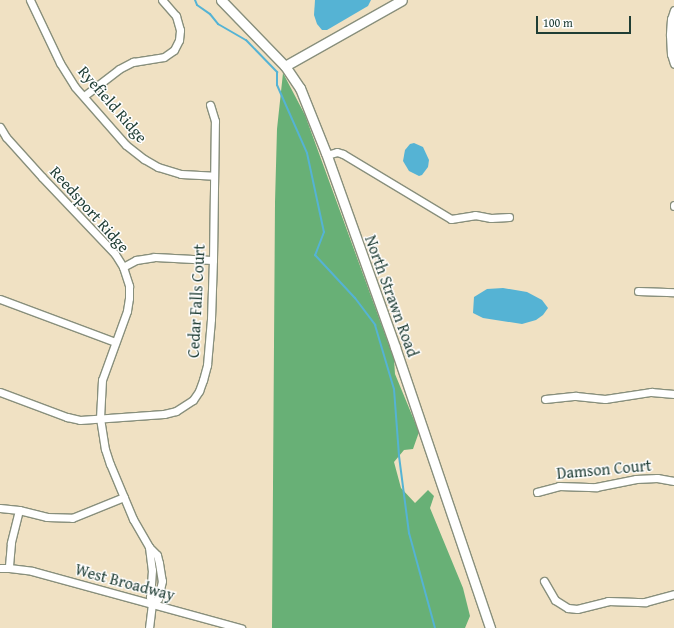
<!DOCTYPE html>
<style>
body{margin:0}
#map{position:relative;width:674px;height:628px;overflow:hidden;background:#f0e1c3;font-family:"Gentium Book Plus",serif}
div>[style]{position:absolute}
.forest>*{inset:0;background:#68b076}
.water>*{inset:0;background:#55b3d4}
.stream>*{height:2px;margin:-1px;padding:0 1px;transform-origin:1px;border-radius:1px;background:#55b3d4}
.roads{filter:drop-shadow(1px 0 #888f7c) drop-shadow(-1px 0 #888f7c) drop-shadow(0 1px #888f7c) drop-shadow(0 -1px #888f7c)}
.minor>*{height:7px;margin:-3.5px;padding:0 3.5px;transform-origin:3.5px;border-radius:3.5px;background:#fff}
.tertiary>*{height:9px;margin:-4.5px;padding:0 4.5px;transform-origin:4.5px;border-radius:4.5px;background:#fff}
span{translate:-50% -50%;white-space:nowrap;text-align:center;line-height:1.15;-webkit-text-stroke:3px #fff;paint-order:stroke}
.street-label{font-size:16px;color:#1f3d34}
.scale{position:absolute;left:536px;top:16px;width:95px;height:18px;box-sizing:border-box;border:2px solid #1f3d34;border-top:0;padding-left:5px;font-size:12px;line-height:14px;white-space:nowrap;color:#1f3d34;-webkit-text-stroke:3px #fff;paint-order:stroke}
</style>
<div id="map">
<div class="forest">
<i style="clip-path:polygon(283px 73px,305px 115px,394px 359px,395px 374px,419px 432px,413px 449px,404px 450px,394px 462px,401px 488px,415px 503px,428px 490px,434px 496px,430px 508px,463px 588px,470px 616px,465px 628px,272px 628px,275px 202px,277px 129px)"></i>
</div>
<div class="water">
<i style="clip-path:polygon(315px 0,371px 0,368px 6px,327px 30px,322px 30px,317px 24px,314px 15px)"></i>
<i style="clip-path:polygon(414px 143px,423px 147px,429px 160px,428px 167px,422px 175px,419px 176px,409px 171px,403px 161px,405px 150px,410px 144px)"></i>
<i style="clip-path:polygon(503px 288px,527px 292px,542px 300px,548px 308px,543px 315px,536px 320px,522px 324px,483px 318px,473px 313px,474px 297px,487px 289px)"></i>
</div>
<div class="stream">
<i style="left:195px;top:0;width:5px;rotate:68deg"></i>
<i style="left:197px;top:5px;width:16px;rotate:35deg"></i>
<i style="left:210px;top:14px;width:13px;rotate:51deg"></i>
<i style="left:218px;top:24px;width:32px;rotate:30deg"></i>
<i style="left:246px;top:40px;width:45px;rotate:45.9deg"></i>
<i style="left:277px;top:72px;width:13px;rotate:90deg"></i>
<i style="left:277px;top:85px;width:74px;rotate:66.2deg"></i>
<i style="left:307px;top:153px;width:81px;rotate:77.9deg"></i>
<i style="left:324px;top:232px;width:25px;rotate:111deg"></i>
<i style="left:315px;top:255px;width:59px;rotate:47.1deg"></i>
<i style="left:355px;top:298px;width:34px;rotate:53deg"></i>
<i style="left:375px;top:325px;width:67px;rotate:73.5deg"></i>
<i style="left:394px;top:389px;width:67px;rotate:85.7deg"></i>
<i style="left:399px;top:456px;width:78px;rotate:82.6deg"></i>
<i style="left:409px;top:533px;width:98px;rotate:74.7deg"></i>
</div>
<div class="roads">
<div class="minor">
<i style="left:30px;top:0;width:70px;rotate:64.5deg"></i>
<i style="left:60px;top:63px;width:28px;rotate:58deg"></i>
<i style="left:75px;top:87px;width:77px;rotate:48.7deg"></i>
<i style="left:126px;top:145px;width:23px;rotate:38deg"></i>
<i style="left:144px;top:159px;width:16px;rotate:30deg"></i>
<i style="left:158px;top:167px;width:24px;rotate:17deg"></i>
<i style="left:181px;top:174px;width:33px;rotate:3deg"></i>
<i style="left:674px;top:10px;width:9px;rotate:108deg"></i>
<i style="left:671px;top:19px;width:16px;rotate:94deg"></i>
<i style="left:670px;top:35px;width:19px;rotate:87deg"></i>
<i style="left:671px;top:54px;width:10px;rotate:73deg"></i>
<i style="left:84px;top:96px;width:44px;rotate:-37.6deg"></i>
<i style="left:119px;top:69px;width:16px;rotate:-27deg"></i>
<i style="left:133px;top:62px;width:31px;rotate:-9deg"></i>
<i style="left:164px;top:57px;width:12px;rotate:-35deg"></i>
<i style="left:174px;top:50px;width:11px;rotate:-63deg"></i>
<i style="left:179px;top:40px;width:10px;rotate:-84deg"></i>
<i style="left:180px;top:30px;width:15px;rotate:-106deg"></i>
<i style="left:176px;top:16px;width:21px;rotate:-131deg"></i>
<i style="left:0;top:127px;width:12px;rotate:59deg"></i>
<i style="left:6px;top:137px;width:54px;rotate:48deg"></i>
<i style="left:42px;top:177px;width:106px;rotate:46.5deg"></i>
<i style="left:115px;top:254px;width:15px;rotate:58deg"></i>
<i style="left:123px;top:267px;width:20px;rotate:72deg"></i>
<i style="left:129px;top:286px;width:12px;rotate:90deg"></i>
<i style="left:129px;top:298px;width:13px;rotate:99deg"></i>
<i style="left:127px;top:311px;width:73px;rotate:109.9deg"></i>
<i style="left:102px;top:380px;width:38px;rotate:93deg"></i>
<i style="left:100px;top:418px;width:31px;rotate:81deg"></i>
<i style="left:105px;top:449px;width:16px;rotate:72deg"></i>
<i style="left:110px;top:464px;width:60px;rotate:67.3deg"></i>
<i style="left:133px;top:519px;width:32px;rotate:60deg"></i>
<i style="left:149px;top:547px;width:11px;rotate:45deg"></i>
<i style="left:157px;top:555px;width:8px;rotate:76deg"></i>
<i style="left:159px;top:563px;width:18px;rotate:81deg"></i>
<i style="left:162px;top:581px;width:18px;rotate:103deg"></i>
<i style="left:158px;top:599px;width:7px;rotate:146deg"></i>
<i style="left:327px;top:155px;width:10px;rotate:-17deg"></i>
<i style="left:337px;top:152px;width:6px;rotate:18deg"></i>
<i style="left:343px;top:154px;width:126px;rotate:31deg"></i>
<i style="left:451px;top:219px;width:24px;rotate:-9deg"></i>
<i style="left:475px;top:215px;width:16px;rotate:11deg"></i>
<i style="left:491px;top:218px;width:18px;rotate:-3deg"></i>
<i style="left:674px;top:205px;width:1px;rotate:90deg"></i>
<i style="left:123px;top:267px;width:15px;rotate:-28deg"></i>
<i style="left:136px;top:260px;width:18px;rotate:-9deg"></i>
<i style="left:154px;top:257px;width:59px;rotate:2.9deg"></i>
<i style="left:638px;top:291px;width:36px;rotate:2deg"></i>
<i style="left:0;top:299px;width:123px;rotate:20.5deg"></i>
<i style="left:0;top:392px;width:72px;rotate:20.5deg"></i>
<i style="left:67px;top:417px;width:13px;rotate:13deg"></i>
<i style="left:80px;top:420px;width:84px;rotate:-4.1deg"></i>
<i style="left:164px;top:414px;width:12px;rotate:-14deg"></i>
<i style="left:176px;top:411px;width:20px;rotate:-33deg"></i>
<i style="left:193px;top:400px;width:11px;rotate:-56deg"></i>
<i style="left:199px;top:391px;width:12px;rotate:-70deg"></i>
<i style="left:203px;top:380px;width:16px;rotate:-75deg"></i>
<i style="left:207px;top:365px;width:46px;rotate:-85deg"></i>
<i style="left:211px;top:319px;width:59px;rotate:-88.1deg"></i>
<i style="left:213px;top:260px;width:139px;rotate:-89.2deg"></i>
<i style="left:215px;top:121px;width:17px;rotate:-107deg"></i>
<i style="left:545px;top:399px;width:31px;rotate:-6deg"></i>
<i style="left:576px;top:396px;width:29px;rotate:6deg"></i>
<i style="left:605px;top:399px;width:47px;rotate:-8.7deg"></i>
<i style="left:651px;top:392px;width:23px;rotate:5deg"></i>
<i style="left:537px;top:492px;width:23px;rotate:-15deg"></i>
<i style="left:559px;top:486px;width:37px;rotate:2deg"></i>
<i style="left:596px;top:487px;width:41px;rotate:-11.3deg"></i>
<i style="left:636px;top:479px;width:21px;rotate:-3deg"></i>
<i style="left:657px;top:478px;width:17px;rotate:10deg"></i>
<i style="left:0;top:508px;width:19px;rotate:6deg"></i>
<i style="left:19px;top:510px;width:34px;rotate:104deg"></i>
<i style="left:11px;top:543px;width:25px;rotate:95deg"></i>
<i style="left:19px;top:510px;width:29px;rotate:14deg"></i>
<i style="left:47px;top:517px;width:25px;rotate:2deg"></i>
<i style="left:72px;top:518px;width:56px;rotate:-22deg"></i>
<i style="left:149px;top:547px;width:23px;rotate:83deg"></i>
<i style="left:152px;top:570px;width:27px;rotate:94deg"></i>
<i style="left:150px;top:597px;width:6px;rotate:72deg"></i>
<i style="left:0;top:568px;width:9px"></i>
<i style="left:9px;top:568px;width:23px;rotate:7deg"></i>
<i style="left:32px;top:571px;width:217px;rotate:15.3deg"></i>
<i style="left:544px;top:581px;width:22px;rotate:60deg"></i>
<i style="left:555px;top:600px;width:15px;rotate:32deg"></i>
<i style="left:568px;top:608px;width:9px;rotate:6deg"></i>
<i style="left:577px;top:609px;width:32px;rotate:-14deg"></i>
<i style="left:608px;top:601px;width:37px;rotate:2deg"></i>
<i style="left:645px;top:602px;width:30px;rotate:-15deg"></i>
<i style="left:149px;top:628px;width:25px;rotate:-83deg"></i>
</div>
<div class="tertiary">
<i style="left:221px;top:0;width:92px;rotate:45.9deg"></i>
<i style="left:285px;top:66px;width:27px;rotate:56deg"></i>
<i style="left:300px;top:88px;width:70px;rotate:68.2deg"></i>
<i style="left:326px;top:153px;width:206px;rotate:70.4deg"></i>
<i style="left:395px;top:347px;width:297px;rotate:71.3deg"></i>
<i style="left:285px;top:66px;width:134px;rotate:-29.4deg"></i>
</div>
</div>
<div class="street-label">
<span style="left:113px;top:104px;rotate:49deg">Ryefield Ridge</span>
<span style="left:90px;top:209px;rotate:48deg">Reedsport Ridge</span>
<span style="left:392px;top:296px;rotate:70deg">North Strawn Road</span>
<span style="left:196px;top:301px;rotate:-87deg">Cedar Falls Court</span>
<span style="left:604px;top:469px;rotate:-5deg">Damson Court</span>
<span style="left:125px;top:582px;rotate:15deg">West Broadway</span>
</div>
<div class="scale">100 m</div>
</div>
